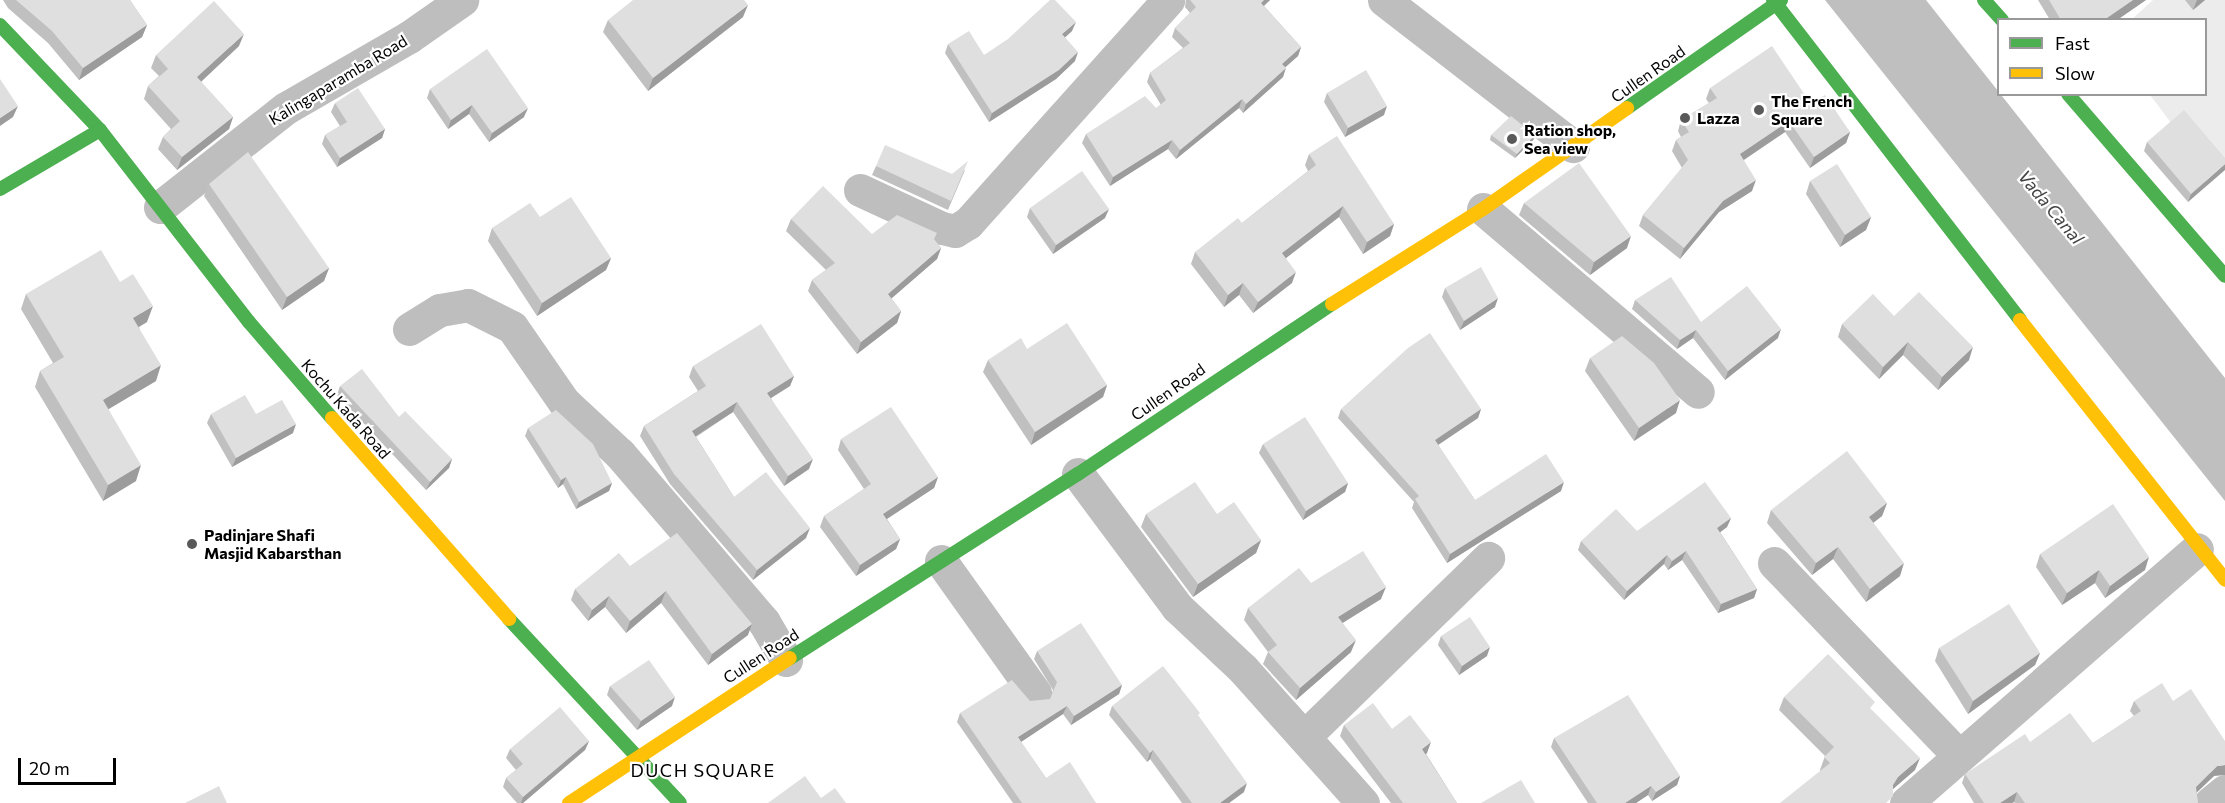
<!DOCTYPE html>
<style>
body{margin:0}
#map{position:relative;width:2225px;height:803px;overflow:hidden;background:#fff;font-family:Commissioner,sans-serif}
div>[style]{position:absolute}
.green>*{inset:0;background:#ececec}
.water>*{inset:0;background:#bfbfbf}
.street>*{height:33px;margin:-16.5px;padding:0 16.5px;transform-origin:16.5px;border-radius:16.5px;background:#bebebe}
.fast>*{height:14px;margin:-7px;padding:0 7px;transform-origin:7px;border-radius:7px;background:#4caf50}
.slow>*{height:14px;margin:-7px;padding:0 7px;transform-origin:7px;border-radius:7px;background:#ffc107}
.wall>*{inset:0;background:#c0c0c0}
.shaded-wall>*{inset:0;background:#9c9c9c}
.building>*{inset:0;background:#dfdfdf}
.dots>*{width:16px;height:16px;translate:-50% -50%;box-sizing:border-box;border:3px solid #fff;border-radius:50%}
span{translate:-50% -50%;white-space:nowrap;text-align:center;line-height:1.15;-webkit-text-stroke:4.5px #fff;paint-order:stroke}
.street-label{font-size:16px;color:#000}
.poi-label{font-size:16px;color:#000;font-weight:700}
.left{translate:0 -50%;text-align:left}
.water-label{font-size:18px;color:#444;font-style:italic}
.neighbourhood-label{font-size:18px;color:#000;letter-spacing:1.5px}
.legend{position:absolute;left:1997px;top:18px;width:210px;height:78px;box-sizing:border-box;background:#fff;border:2px solid #999;margin:0;padding:8px 10px;list-style:none;font-size:18px;color:#000}
.legend li{display:flex;align-items:center;gap:12px;height:30px}
.legend b{width:30px;border:2px solid #999}
.scale{position:absolute;left:18px;top:758px;width:98px;height:27px;box-sizing:border-box;border:3px solid #000;border-top:0;padding-left:8px;font-size:18px;line-height:21px;white-space:nowrap;color:#000;-webkit-text-stroke:4px #fff;paint-order:stroke}
</style>
<div id="map">
<div class="green">
<i style="clip-path:polygon(2153px 0,2225px 0,2225px 167px,2212px 177px,2150px 95px,2206px 94px,2206px 20px,2131px 20px)"></i>
</div>
<div class="water">
<i style="clip-path:polygon(1825px 0,1926px 0,2225px 378px,2225px 501px)"></i>
</div>
<div class="street">
<i style="left:1384px;top:0;width:239px;rotate:37.7deg"></i>
<i style="left:860px;top:190px;width:90px;rotate:24.9deg"></i>
<i style="left:942px;top:228px;width:13px;rotate:13deg"></i>
<i style="left:955px;top:231px;width:15px;rotate:-32deg"></i>
<i style="left:968px;top:223px;width:300px;rotate:-48.1deg"></i>
<i style="left:160px;top:207px;width:160px;rotate:-38.2deg"></i>
<i style="left:286px;top:108px;width:142px;rotate:-30deg"></i>
<i style="left:409px;top:37px;width:65px;rotate:-34.9deg"></i>
<i style="left:1483px;top:209px;width:282px;rotate:40.4deg"></i>
<i style="left:409px;top:329px;width:36px;rotate:-32deg"></i>
<i style="left:440px;top:310px;width:28px;rotate:-10deg"></i>
<i style="left:468px;top:305px;width:49px;rotate:26.6deg"></i>
<i style="left:512px;top:327px;width:91px;rotate:55.3deg"></i>
<i style="left:564px;top:402px;width:76px;rotate:42.9deg"></i>
<i style="left:620px;top:454px;width:221px;rotate:49.4deg"></i>
<i style="left:764px;top:622px;width:44px;rotate:59.9deg"></i>
<i style="left:1078px;top:474px;width:166px;rotate:53.3deg"></i>
<i style="left:1177px;top:607px;width:91px;rotate:43.2deg"></i>
<i style="left:1243px;top:669px;width:180px;rotate:48.2deg"></i>
<i style="left:941px;top:561px;width:162px;rotate:54.5deg"></i>
<i style="left:1774px;top:563px;width:267px;rotate:46.2deg"></i>
<i style="left:1304px;top:737px;width:257px;rotate:-44.2deg"></i>
<i style="left:1906px;top:803px;width:386px;rotate:-41.1deg"></i>
<i style="left:2210px;top:803px;width:19px;rotate:-39deg"></i>
</div>
<div class="fast">
<i style="left:1773px;top:0;width:404px;rotate:52.3deg"></i>
<i style="left:1984px;top:0;width:27px;rotate:48deg"></i>
<i style="left:0;top:25px;width:145px;rotate:46.4deg"></i>
<i style="left:100px;top:130px;width:243px;rotate:52.2deg"></i>
<i style="left:249px;top:322px;width:127px;rotate:49.2deg"></i>
<i style="left:2068px;top:94px;width:240px;rotate:49.2deg"></i>
<i style="left:1627px;top:108px;width:188px;rotate:-35deg"></i>
<i style="left:0;top:189px;width:116px;rotate:-30.5deg"></i>
<i style="left:509px;top:619px;width:251px;rotate:47.1deg"></i>
<i style="left:790px;top:658px;width:342px;rotate:-32.6deg"></i>
<i style="left:1078px;top:474px;width:306px;rotate:-33.8deg"></i>
</div>
<div class="slow">
<i style="left:1332px;top:304px;width:178px;rotate:-32.2deg"></i>
<i style="left:1483px;top:209px;width:176px;rotate:-35deg"></i>
<i style="left:2020px;top:320px;width:331px;rotate:51.7deg"></i>
<i style="left:332px;top:418px;width:268px;rotate:48.6deg"></i>
<i style="left:569px;top:803px;width:264px;rotate:-33.3deg"></i>
</div>
<div class="wall">
<i style="clip-path:polygon(3px 0,130px 0,147px 25px,142px 37px,79px 80px,48px 43px,8px 8px)"></i>
<i style="clip-path:polygon(1186px 0,1270px 0,1264px 6px,1301px 47px,1298px 56px,1285px 67px,1283px 77px,1243px 113px,1239px 108px,1176px 159px,1168px 149px,1110px 186px,1082px 143px,1086px 134px,1156px 108px,1161px 105px,1147px 82px,1150px 73px,1183px 48px,1172px 37px,1175px 28px,1190px 13px,1185px 7px)"></i>
<i style="clip-path:polygon(2038px 0,2146px 0,2117px 20px,2050px 20px)"></i>
<i style="clip-path:polygon(2185px 0,2205px 0,2193px 10px)"></i>
<i style="clip-path:polygon(743px 17px,648px 91px,603px 32px,608px 20px)"></i>
<i style="clip-path:polygon(1072px 31px,1065px 37px,1075px 61px,1056px 79px,989px 122px,945px 53px,948px 44px,984px 55px)"></i>
<i style="clip-path:polygon(239px 46px,201px 82px,233px 117px,229px 129px,177px 170px,158px 149px,163px 137px,171px 129px,144px 99px,148px 86px,159px 76px,151px 68px,156px 55px)"></i>
<i style="clip-path:polygon(1710px 88px,1811px 104px,1850px 132px,1846px 143px,1810px 168px,1785px 132px,1744px 160px,1752px 191px,1719px 212px,1680px 259px,1639px 226px,1643px 215px,1682px 168px,1672px 151px,1676px 140px,1681px 137px,1678px 131px,1681px 120px,1709px 103px,1706px 99px)"></i>
<i style="clip-path:polygon(430px 89px,524px 117px,489px 142px,469px 114px,448px 129px,427px 98px)"></i>
<i style="clip-path:polygon(1327px 93px,1384px 115px,1345px 137px,1324px 102px)"></i>
<i style="clip-path:polygon(335px 103px,385px 129px,382px 138px,337px 167px,322px 144px,325px 135px,340px 126px,331px 112px)"></i>
<i style="clip-path:polygon(1491px 135px,1535px 135px,1534px 139px,1515px 158px,1490px 140px)"></i>
<i style="clip-path:polygon(2147px 142px,2225px 158px,2188px 202px,2144px 151px)"></i>
<i style="clip-path:polygon(1309px 154px,1394px 224px,1390px 236px,1363px 254px,1339px 217px,1286px 258px,1292px 283px,1253px 313px,1239px 295px,1224px 307px,1191px 264px,1195px 252px,1242px 223px,1308px 171px,1305px 165px)"></i>
<i style="clip-path:polygon(876px 166px,952px 174px,965px 170px,948px 210px,872px 175px)"></i>
<i style="clip-path:polygon(1810px 181px,1871px 217px,1866px 230px,1840px 247px,1806px 194px)"></i>
<i style="clip-path:polygon(209px 184px,329px 268px,324px 281px,282px 310px,204px 196px)"></i>
<i style="clip-path:polygon(1524px 203px,1627px 248px,1590px 275px,1519px 215px)"></i>
<i style="clip-path:polygon(1030px 208px,1105px 218px,1053px 254px,1027px 217px)"></i>
<i style="clip-path:polygon(540px 217px,611px 258px,606px 270px,537px 316px,488px 241px,492px 228px)"></i>
<i style="clip-path:polygon(791px 219px,872px 234px,935px 240px,941px 248px,937px 259px,891px 298px,901px 311px,897px 323px,857px 354px,808px 291px,812px 280px,826px 270px,786px 231px)"></i>
<i style="clip-path:polygon(120px 282px,147px 322px,139px 327px,156px 381px,108px 409px,136px 481px,103px 501px,35px 387px,40px 371px,53px 363px,21px 309px,26px 294px)"></i>
<i style="clip-path:polygon(1445px 288px,1495px 307px,1460px 330px,1442px 297px)"></i>
<i style="clip-path:polygon(1635px 300px,1701px 322px,1778px 338px,1725px 380px,1693px 338px,1677px 349px,1632px 309px)"></i>
<i style="clip-path:polygon(1894px 316px,1969px 360px,1938px 390px,1903px 355px,1879px 379px,1838px 337px,1842px 324px)"></i>
<i style="clip-path:polygon(1027px 349px,1107px 385px,1103px 397px,1031px 445px,983px 372px,988px 360px)"></i>
<i style="clip-path:polygon(1590px 358px,1676px 413px,1634px 441px,1585px 371px)"></i>
<i style="clip-path:polygon(693px 366px,794px 376px,790px 386px,771px 398px,809px 469px,784px 486px,733px 412px,696px 437px,734px 497px,806px 538px,753px 580px,670px 484px,640px 436px,644px 426px,698px 391px,689px 377px)"></i>
<i style="clip-path:polygon(340px 386px,399px 417px,452px 459px,449px 468px,426px 490px,337px 395px)"></i>
<i style="clip-path:polygon(1341px 409px,1481px 409px,1478px 418px,1438px 445px,1475px 500px,1561px 491px,1447px 563px,1412px 508px,1414px 502px,1338px 418px)"></i>
<i style="clip-path:polygon(211px 414px,256px 414px,293px 433px,232px 467px,207px 423px)"></i>
<i style="clip-path:polygon(528px 428px,612px 483px,609px 491px,576px 509px,563px 484px,558px 488px,525px 436px)"></i>
<i style="clip-path:polygon(841px 439px,938px 477px,934px 488px,887px 519px,900px 539px,896px 549px,856px 576px,820px 527px,824px 516px,864px 489px,838px 450px)"></i>
<i style="clip-path:polygon(1263px 444px,1348px 483px,1345px 492px,1303px 520px,1259px 453px)"></i>
<i style="clip-path:polygon(1887px 503px,1882px 516px,1873px 523px,1900px 576px,1866px 602px,1833px 559px,1812px 575px,1767px 523px,1771px 510px)"></i>
<i style="clip-path:polygon(1146px 514px,1217px 514px,1261px 540px,1256px 553px,1193px 597px,1141px 527px)"></i>
<i style="clip-path:polygon(1731px 518px,1727px 527px,1720px 532px,1757px 589px,1754px 598px,1718px 613px,1682px 560px,1668px 570px,1664px 564px,1624px 600px,1578px 550px,1581px 541px,1637px 531px)"></i>
<i style="clip-path:polygon(2040px 554px,2145px 570px,2105px 598px,2095px 583px,2062px 605px,2036px 567px)"></i>
<i style="clip-path:polygon(630px 566px,748px 635px,708px 665px,661px 603px,626px 633px,605px 607px,588px 621px,571px 600px,575px 589px)"></i>
<i style="clip-path:polygon(1311px 583px,1381px 599px,1342px 623px,1351px 652px,1296px 700px,1263px 664px,1268px 652px,1244px 620px,1248px 608px)"></i>
<i style="clip-path:polygon(1441px 636px,1487px 656px,1459px 675px,1438px 645px)"></i>
<i style="clip-path:polygon(1939px 648px,2040px 653px,2035px 665px,1968px 714px,1935px 661px)"></i>
<i style="clip-path:polygon(1037px 651px,1122px 685px,1119px 694px,1071px 725px,1063px 714px,1021px 742px,1046px 778px,1096px 803px,1013px 803px,957px 722px,960px 713px,1030px 701px,1050px 699px,1053px 690px,1034px 659px)"></i>
<i style="clip-path:polygon(610px 686px,672px 706px,637px 730px,607px 695px)"></i>
<i style="clip-path:polygon(1784px 697px,1872px 711px,1915px 770px,1893px 789px,1820px 771px,1820px 770px,1825px 756px,1779px 710px)"></i>
<i style="clip-path:polygon(2134px 701px,2214px 776px,2197px 792px,2198px 803px,2015px 803px,2014px 802px,2012px 803px,1974px 803px,1962px 783px,1965px 774px,2030px 742px,2093px 743px,2134px 716px,2130px 711px)"></i>
<i style="clip-path:polygon(1112px 706px,1199px 717px,1244px 792px,1229px 803px,1182px 803px,1150px 759px,1147px 762px,1109px 715px)"></i>
<i style="clip-path:polygon(1344px 725px,1392px 729px,1427px 753px,1426px 754px,1457px 803px,1391px 803px,1340px 736px)"></i>
<i style="clip-path:polygon(1554px 738px,1680px 776px,1677px 785px,1652px 801px,1648px 795px,1636px 803px,1588px 803px,1551px 747px)"></i>
<i style="clip-path:polygon(589px 741px,585px 750px,523px 803px,517px 803px,503px 787px,506px 778px,516px 770px,506px 758px,510px 749px)"></i>
</div>
<div class="shaded-wall">
<i style="clip-path:polygon(1264px 0,1270px 0,1257px 12px,1261px 3px)"></i>
<i style="clip-path:polygon(2133px 0,2146px 0,2117px 20px,2104px 20px)"></i>
<i style="clip-path:polygon(2197px 0,2205px 0,2193px 10px)"></i>
<i style="clip-path:polygon(748px 5px,743px 17px,648px 91px,653px 78px)"></i>
<i style="clip-path:polygon(1076px 22px,1072px 31px,1059px 43px,1062px 34px)"></i>
<i style="clip-path:polygon(147px 25px,142px 37px,79px 80px,83px 68px)"></i>
<i style="clip-path:polygon(244px 34px,239px 46px,192px 90px,197px 77px)"></i>
<i style="clip-path:polygon(1301px 47px,1298px 56px,1279px 73px,1282px 64px)"></i>
<i style="clip-path:polygon(1078px 52px,1075px 61px,1056px 79px,989px 122px,992px 113px)"></i>
<i style="clip-path:polygon(1286px 68px,1283px 77px,1243px 113px,1246px 104px)"></i>
<i style="clip-path:polygon(1242px 99px,1239px 108px,1176px 159px,1180px 150px)"></i>
<i style="clip-path:polygon(472px 105px,469px 114px,448px 129px,451px 120px)"></i>
<i style="clip-path:polygon(18px 106px,13px 117px,0 126px,0 118px)"></i>
<i style="clip-path:polygon(1387px 106px,1384px 115px,1345px 137px,1348px 128px)"></i>
<i style="clip-path:polygon(528px 108px,524px 117px,489px 142px,492px 133px)"></i>
<i style="clip-path:polygon(233px 117px,229px 129px,177px 170px,182px 157px)"></i>
<i style="clip-path:polygon(1789px 121px,1785px 132px,1736px 165px,1740px 154px)"></i>
<i style="clip-path:polygon(385px 129px,382px 138px,337px 167px,340px 158px)"></i>
<i style="clip-path:polygon(1850px 132px,1846px 143px,1810px 168px,1814px 157px)"></i>
<i style="clip-path:polygon(1535px 135px,1534px 139px,1515px 158px,1517px 154px)"></i>
<i style="clip-path:polygon(1172px 140px,1168px 149px,1110px 186px,1113px 177px)"></i>
<i style="clip-path:polygon(2225px 164px,2225px 170px,2188px 202px,2191px 194px)"></i>
<i style="clip-path:polygon(1756px 180px,1752px 191px,1719px 212px,1680px 259px,1684px 248px,1723px 201px)"></i>
<i style="clip-path:polygon(1343px 206px,1339px 217px,1277px 265px,1282px 253px)"></i>
<i style="clip-path:polygon(1109px 209px,1105px 218px,1053px 254px,1056px 245px)"></i>
<i style="clip-path:polygon(1871px 217px,1866px 230px,1840px 247px,1845px 235px)"></i>
<i style="clip-path:polygon(1394px 224px,1390px 236px,1363px 254px,1367px 242px)"></i>
<i style="clip-path:polygon(1631px 236px,1627px 248px,1590px 275px,1594px 262px)"></i>
<i style="clip-path:polygon(941px 248px,937px 259px,884px 305px,888px 294px)"></i>
<i style="clip-path:polygon(611px 258px,606px 270px,537px 316px,542px 303px)"></i>
<i style="clip-path:polygon(329px 268px,324px 281px,282px 310px,287px 297px)"></i>
<i style="clip-path:polygon(1296px 272px,1292px 283px,1253px 313px,1258px 302px)"></i>
<i style="clip-path:polygon(1243px 283px,1239px 295px,1224px 307px,1228px 295px)"></i>
<i style="clip-path:polygon(1498px 298px,1495px 307px,1460px 330px,1464px 321px)"></i>
<i style="clip-path:polygon(153px 306px,147px 322px,128px 333px,133px 318px)"></i>
<i style="clip-path:polygon(901px 311px,897px 323px,857px 354px,861px 342px)"></i>
<i style="clip-path:polygon(1781px 329px,1778px 338px,1725px 380px,1728px 371px)"></i>
<i style="clip-path:polygon(1696px 330px,1693px 338px,1677px 349px,1680px 340px)"></i>
<i style="clip-path:polygon(1908px 342px,1903px 355px,1879px 379px,1883px 367px)"></i>
<i style="clip-path:polygon(1973px 347px,1969px 360px,1938px 390px,1942px 377px)"></i>
<i style="clip-path:polygon(161px 365px,156px 381px,97px 416px,103px 400px)"></i>
<i style="clip-path:polygon(794px 376px,790px 386px,763px 403px,767px 393px)"></i>
<i style="clip-path:polygon(1107px 385px,1103px 397px,1031px 445px,1035px 432px)"></i>
<i style="clip-path:polygon(1680px 400px,1676px 413px,1634px 441px,1639px 428px)"></i>
<i style="clip-path:polygon(737px 402px,733px 412px,688px 441px,692px 431px)"></i>
<i style="clip-path:polygon(1481px 409px,1478px 418px,1432px 449px,1435px 440px)"></i>
<i style="clip-path:polygon(296px 424px,293px 433px,232px 467px,236px 458px)"></i>
<i style="clip-path:polygon(452px 459px,449px 468px,426px 490px,430px 482px)"></i>
<i style="clip-path:polygon(813px 459px,809px 469px,784px 486px,788px 476px)"></i>
<i style="clip-path:polygon(141px 465px,136px 481px,103px 501px,108px 485px)"></i>
<i style="clip-path:polygon(566px 477px,563px 484px,558px 488px,561px 480px)"></i>
<i style="clip-path:polygon(938px 477px,934px 488px,879px 524px,883px 514px)"></i>
<i style="clip-path:polygon(1564px 482px,1561px 491px,1447px 563px,1450px 554px)"></i>
<i style="clip-path:polygon(612px 483px,609px 491px,576px 509px,579px 502px)"></i>
<i style="clip-path:polygon(1348px 483px,1345px 492px,1303px 520px,1306px 511px)"></i>
<i style="clip-path:polygon(1887px 503px,1882px 516px,1864px 530px,1869px 517px)"></i>
<i style="clip-path:polygon(1731px 518px,1727px 527px,1714px 537px,1717px 528px)"></i>
<i style="clip-path:polygon(810px 528px,806px 538px,753px 580px,757px 570px)"></i>
<i style="clip-path:polygon(900px 539px,896px 549px,856px 576px,860px 565px)"></i>
<i style="clip-path:polygon(1261px 540px,1256px 553px,1193px 597px,1198px 584px)"></i>
<i style="clip-path:polygon(1838px 547px,1833px 559px,1812px 575px,1816px 563px)"></i>
<i style="clip-path:polygon(1686px 551px,1682px 560px,1668px 570px,1672px 561px)"></i>
<i style="clip-path:polygon(1667px 555px,1664px 564px,1624px 600px,1627px 591px)"></i>
<i style="clip-path:polygon(2149px 557px,2145px 570px,2105px 598px,2110px 586px)"></i>
<i style="clip-path:polygon(1904px 563px,1900px 576px,1866px 602px,1870px 589px)"></i>
<i style="clip-path:polygon(2099px 570px,2095px 583px,2062px 605px,2067px 593px)"></i>
<i style="clip-path:polygon(1386px 587px,1381px 599px,1333px 629px,1338px 617px)"></i>
<i style="clip-path:polygon(1757px 589px,1754px 598px,1718px 613px,1721px 604px)"></i>
<i style="clip-path:polygon(666px 591px,661px 603px,626px 633px,630px 621px)"></i>
<i style="clip-path:polygon(609px 596px,605px 607px,588px 621px,592px 610px)"></i>
<i style="clip-path:polygon(752px 624px,748px 635px,708px 665px,712px 654px)"></i>
<i style="clip-path:polygon(1356px 640px,1351px 652px,1296px 700px,1300px 688px)"></i>
<i style="clip-path:polygon(1490px 647px,1487px 656px,1459px 675px,1462px 666px)"></i>
<i style="clip-path:polygon(2040px 653px,2035px 665px,1968px 714px,1973px 701px)"></i>
<i style="clip-path:polygon(1122px 685px,1119px 694px,1071px 725px,1074px 716px)"></i>
<i style="clip-path:polygon(675px 697px,672px 706px,637px 730px,641px 721px)"></i>
<i style="clip-path:polygon(1067px 706px,1063px 714px,1015px 746px,1018px 737px)"></i>
<i style="clip-path:polygon(589px 741px,585px 750px,523px 803px,521px 803px,523px 797px)"></i>
<i style="clip-path:polygon(1431px 742px,1427px 753px,1419px 759px,1422px 749px)"></i>
<i style="clip-path:polygon(1153px 750px,1150px 759px,1147px 762px,1150px 753px)"></i>
<i style="clip-path:polygon(1920px 758px,1915px 770px,1893px 789px,1893px 785px,1898px 777px)"></i>
<i style="clip-path:polygon(2225px 765px,2225px 775px,2214px 776px,2192px 797px,2196px 787px,2217px 766px)"></i>
<i style="clip-path:polygon(1680px 776px,1677px 785px,1652px 801px,1656px 792px)"></i>
<i style="clip-path:polygon(1247px 783px,1244px 792px,1229px 803px,1220px 803px)"></i>
<i style="clip-path:polygon(1651px 786px,1648px 795px,1636px 803px,1625px 803px)"></i>
<i style="clip-path:polygon(2017px 792px,2014px 802px,2012px 803px,2000px 803px)"></i>
</div>
<div class="building">
<i style="clip-path:polygon(16px 0,130px 0,147px 25px,83px 68px,52px 31px)"></i>
<i style="clip-path:polygon(633px 0,744px 0,748px 5px,653px 78px,608px 20px)"></i>
<i style="clip-path:polygon(1050px 0,1055px 0,1076px 22px,1062px 34px,1078px 52px,1059px 70px,992px 113px,948px 44px,969px 31px,984px 55px,1008px 39px)"></i>
<i style="clip-path:polygon(1190px 0,1264px 0,1261px 3px,1301px 47px,1282px 64px,1286px 68px,1246px 104px,1242px 99px,1180px 150px,1172px 140px,1113px 177px,1086px 134px,1145px 96px,1156px 108px,1166px 100px,1150px 73px,1190px 43px,1175px 28px,1196px 7px)"></i>
<i style="clip-path:polygon(2049px 0,2133px 0,2104px 20px,2061px 20px)"></i>
<i style="clip-path:polygon(214px 1px,244px 34px,197px 77px,233px 117px,182px 157px,163px 137px,180px 121px,148px 86px,168px 69px,156px 55px)"></i>
<i style="clip-path:polygon(1772px 46px,1811px 104px,1825px 95px,1850px 132px,1814px 157px,1789px 121px,1740px 154px,1756px 180px,1723px 201px,1684px 248px,1643px 215px,1688px 160px,1676px 140px,1689px 132px,1681px 120px,1717px 98px,1710px 88px)"></i>
<i style="clip-path:polygon(487px 49px,528px 108px,492px 133px,472px 105px,451px 120px,430px 89px)"></i>
<i style="clip-path:polygon(1366px 70px,1387px 106px,1348px 128px,1327px 93px)"></i>
<i style="clip-path:polygon(0 79px,18px 106px,0 118px)"></i>
<i style="clip-path:polygon(358px 88px,385px 129px,340px 158px,325px 135px,347px 122px,335px 103px)"></i>
<i style="clip-path:polygon(2184px 110px,2225px 158px,2225px 164px,2191px 194px,2147px 142px)"></i>
<i style="clip-path:polygon(1511px 116px,1535px 135px,1517px 154px,1491px 135px)"></i>
<i style="clip-path:polygon(1337px 136px,1394px 224px,1367px 242px,1343px 206px,1282px 253px,1296px 272px,1258px 302px,1243px 283px,1228px 295px,1195px 252px,1238px 218px,1242px 223px,1316px 165px,1309px 154px)"></i>
<i style="clip-path:polygon(885px 145px,952px 174px,968px 161px,951px 201px,876px 166px)"></i>
<i style="clip-path:polygon(248px 152px,329px 268px,287px 297px,209px 184px)"></i>
<i style="clip-path:polygon(1579px 163px,1631px 236px,1594px 262px,1524px 203px)"></i>
<i style="clip-path:polygon(1837px 164px,1871px 217px,1845px 235px,1810px 181px)"></i>
<i style="clip-path:polygon(1082px 171px,1109px 209px,1056px 245px,1030px 208px)"></i>
<i style="clip-path:polygon(823px 186px,872px 234px,897px 215px,937px 233px,934px 239px,941px 248px,888px 294px,901px 311px,861px 342px,812px 280px,835px 263px,791px 219px)"></i>
<i style="clip-path:polygon(571px 197px,611px 258px,542px 303px,492px 228px,530px 203px,540px 217px)"></i>
<i style="clip-path:polygon(101px 250px,120px 282px,133px 274px,153px 306px,133px 318px,161px 365px,103px 400px,141px 465px,108px 485px,40px 371px,64px 357px,26px 294px)"></i>
<i style="clip-path:polygon(1481px 267px,1498px 298px,1464px 321px,1445px 288px)"></i>
<i style="clip-path:polygon(1671px 277px,1701px 322px,1747px 286px,1781px 329px,1728px 371px,1696px 330px,1680px 340px,1635px 300px)"></i>
<i style="clip-path:polygon(1919px 292px,1973px 347px,1942px 377px,1908px 342px,1883px 367px,1842px 324px,1873px 294px,1894px 316px)"></i>
<i style="clip-path:polygon(1067px 323px,1107px 385px,1035px 432px,988px 360px,1021px 338px,1027px 349px)"></i>
<i style="clip-path:polygon(761px 324px,794px 376px,767px 393px,813px 459px,788px 476px,737px 402px,692px 431px,734px 497px,766px 472px,810px 528px,757px 570px,674px 474px,644px 426px,706px 386px,693px 366px)"></i>
<i style="clip-path:polygon(1430px 333px,1481px 409px,1435px 440px,1475px 500px,1546px 454px,1564px 482px,1450px 554px,1415px 499px,1419px 496px,1341px 409px,1408px 348px)"></i>
<i style="clip-path:polygon(1622px 336px,1654px 363px,1680px 400px,1639px 428px,1590px 358px)"></i>
<i style="clip-path:polygon(362px 369px,399px 417px,405px 411px,452px 459px,430px 482px,340px 386px)"></i>
<i style="clip-path:polygon(245px 395px,256px 414px,282px 400px,296px 424px,236px 458px,211px 414px)"></i>
<i style="clip-path:polygon(891px 407px,938px 477px,883px 514px,900px 539px,860px 565px,824px 516px,871px 484px,841px 439px)"></i>
<i style="clip-path:polygon(556px 410px,593px 444px,612px 483px,579px 502px,566px 477px,561px 480px,528px 428px)"></i>
<i style="clip-path:polygon(1305px 417px,1348px 483px,1306px 511px,1263px 444px)"></i>
<i style="clip-path:polygon(1847px 451px,1887px 503px,1869px 517px,1904px 563px,1870px 589px,1838px 547px,1816px 563px,1771px 510px)"></i>
<i style="clip-path:polygon(1195px 482px,1217px 514px,1234px 502px,1261px 540px,1198px 584px,1146px 514px)"></i>
<i style="clip-path:polygon(1705px 482px,1731px 518px,1717px 528px,1757px 589px,1721px 604px,1686px 551px,1672px 561px,1667px 555px,1627px 591px,1581px 541px,1616px 509px,1637px 531px)"></i>
<i style="clip-path:polygon(2113px 504px,2149px 557px,2110px 586px,2099px 570px,2067px 593px,2040px 554px)"></i>
<i style="clip-path:polygon(677px 533px,752px 624px,712px 654px,666px 591px,630px 621px,609px 596px,592px 610px,575px 589px,619px 553px,630px 566px)"></i>
<i style="clip-path:polygon(1363px 551px,1386px 587px,1338px 617px,1356px 640px,1300px 688px,1268px 652px,1277px 645px,1248px 608px,1299px 568px,1311px 583px)"></i>
<i style="clip-path:polygon(2009px 604px,2040px 653px,1973px 701px,1939px 648px)"></i>
<i style="clip-path:polygon(1470px 617px,1490px 647px,1462px 666px,1441px 636px)"></i>
<i style="clip-path:polygon(1081px 623px,1122px 685px,1074px 716px,1067px 706px,1018px 737px,1046px 778px,1070px 762px,1096px 803px,1022px 803px,960px 713px,1012px 680px,1030px 701px,1050px 699px,1057px 682px,1037px 651px)"></i>
<i style="clip-path:polygon(1828px 654px,1875px 702px,1870px 708px,1920px 758px,1898px 777px,1893px 785px,1893px 796px,1886px 803px,1780px 803px,1830px 763px,1824px 757px,1834px 747px,1784px 697px)"></i>
<i style="clip-path:polygon(649px 660px,675px 697px,641px 721px,610px 686px)"></i>
<i style="clip-path:polygon(1163px 666px,1200px 713px,1198px 715px,1247px 783px,1220px 803px,1192px 803px,1153px 750px,1150px 753px,1112px 706px)"></i>
<i style="clip-path:polygon(2162px 683px,2173px 701px,2191px 689px,2225px 741px,2225px 765px,2217px 766px,2196px 787px,2198px 803px,2025px 803px,2017px 792px,2000px 803px,1984px 803px,1965px 774px,2025px 734px,2030px 742px,2070px 713px,2093px 743px,2141px 711px,2134px 701px)"></i>
<i style="clip-path:polygon(1628px 695px,1680px 776px,1656px 792px,1651px 786px,1625px 803px,1597px 803px,1554px 738px)"></i>
<i style="clip-path:polygon(1373px 703px,1392px 729px,1410px 715px,1431px 742px,1422px 749px,1457px 803px,1402px 803px,1403px 803px,1344px 725px)"></i>
<i style="clip-path:polygon(560px 707px,589px 741px,523px 797px,506px 778px,523px 764px,510px 749px)"></i>
<i style="clip-path:polygon(805px 776px,821px 798px,835px 788px,846px 803px,768px 803px)"></i>
<i style="clip-path:polygon(1521px 780px,1535px 803px,1481px 803px)"></i>
<i style="clip-path:polygon(219px 786px,227px 803px,185px 803px)"></i>
</div>
<div class="dots">
<i style="left:1759px;top:110px;background:#595959"></i>
<i style="left:1685px;top:118px;background:#595959"></i>
<i style="left:1512px;top:139px;background:#595959"></i>
<i style="left:192px;top:544px;background:#595959"></i>
</div>
<div class="street-label">
<span style="left:1648px;top:74px;rotate:-35deg">Cullen Road</span>
<span style="left:338px;top:80px;rotate:-31deg">Kalingaparamba Road</span>
<span style="left:1168px;top:392px;rotate:-35deg">Cullen Road</span>
<span style="left:346px;top:409px;rotate:49deg">Kochu Kada Road</span>
<span style="left:761px;top:656px;rotate:-33deg">Cullen Road</span>
</div>
<div class="poi-label">
<span class="left" style="left:1771px;top:110px">The French<br>Square</span>
<span class="left" style="left:1697px;top:118px">Lazza</span>
<span class="left" style="left:1524px;top:139px">Ration shop,<br>Sea view</span>
<span class="left" style="left:204px;top:544px">Padinjare Shafi<br>Masjid Kabarsthan</span>
</div>
<div class="water-label">
<span style="left:2051px;top:207px;rotate:50deg">Vada Canal</span>
</div>
<div class="neighbourhood-label">
<span style="left:703px;top:770px">DUCH SQUARE</span>
</div>
<ul class="legend">
<li><b style="height:8px;background:#4caf50"></b>Fast</li>
<li><b style="height:8px;background:#ffc107"></b>Slow</li>
</ul>
<div class="scale">20 m</div>
</div>
